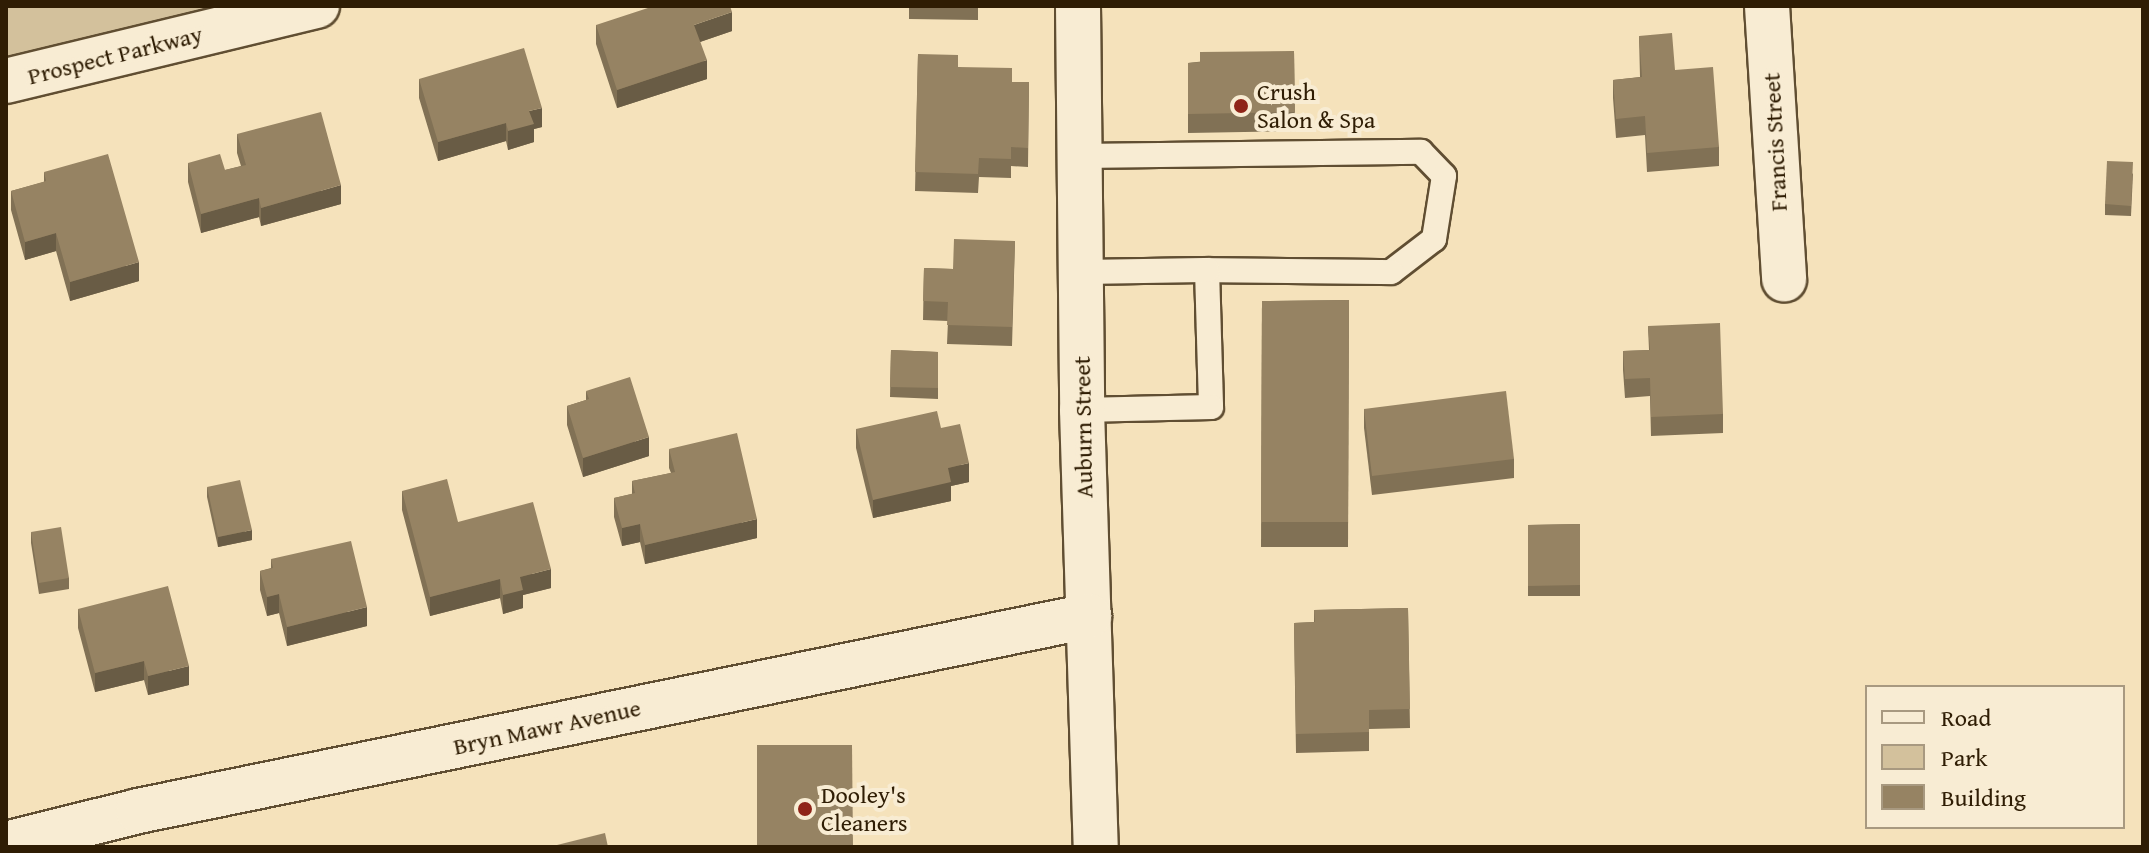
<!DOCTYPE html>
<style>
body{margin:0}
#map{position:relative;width:2149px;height:853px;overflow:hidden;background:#f5e2bb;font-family:"Gentium Book Plus",serif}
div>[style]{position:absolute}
.green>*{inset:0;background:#d3c19c}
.roads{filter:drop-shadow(2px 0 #604e32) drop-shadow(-2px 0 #604e32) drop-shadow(0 2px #604e32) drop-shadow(0 -2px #604e32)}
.lane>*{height:24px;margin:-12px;padding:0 12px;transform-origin:12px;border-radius:12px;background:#f8ecd3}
.street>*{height:44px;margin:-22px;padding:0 22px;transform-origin:22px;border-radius:22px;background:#f8ecd3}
.secondary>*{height:44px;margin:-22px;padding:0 22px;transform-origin:22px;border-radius:22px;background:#f8ecd3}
.wall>*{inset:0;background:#817155}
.shaded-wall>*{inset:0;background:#695c45}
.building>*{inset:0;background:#968363}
.dots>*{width:22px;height:22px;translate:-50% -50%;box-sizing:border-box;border:4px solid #f8ecd3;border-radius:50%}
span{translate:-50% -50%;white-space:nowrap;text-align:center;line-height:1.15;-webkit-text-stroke:8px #f8ecd3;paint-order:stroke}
.street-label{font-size:24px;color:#2f1d04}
.poi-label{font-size:24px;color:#2f1d04}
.left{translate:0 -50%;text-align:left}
.frame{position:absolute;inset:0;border:8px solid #2f1d04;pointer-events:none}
.legend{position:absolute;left:1865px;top:685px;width:260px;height:144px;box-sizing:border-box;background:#f8ecd3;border:2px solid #a89980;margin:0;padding:10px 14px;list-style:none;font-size:24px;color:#2f1d04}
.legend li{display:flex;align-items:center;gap:16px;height:40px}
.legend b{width:40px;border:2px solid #a89980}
</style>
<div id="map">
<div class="green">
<i style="clip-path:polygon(6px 6px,317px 6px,6px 81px)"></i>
</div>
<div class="roads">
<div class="lane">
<i style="left:1080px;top:156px;width:341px;rotate:-0.7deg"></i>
<i style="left:1421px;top:152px;width:33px;rotate:46deg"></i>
<i style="left:1444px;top:176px;width:64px;rotate:99deg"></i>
<i style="left:1434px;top:239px;width:54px;rotate:142.5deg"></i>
<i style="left:1391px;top:272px;width:184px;rotate:-179.4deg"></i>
<i style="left:1207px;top:270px;width:137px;rotate:88.3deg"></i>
<i style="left:1211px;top:407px;width:129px;rotate:178.7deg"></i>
<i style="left:1080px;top:272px;width:127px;rotate:-0.9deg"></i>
</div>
<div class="street">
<i style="left:1767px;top:6px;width:274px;rotate:86.4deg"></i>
<i style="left:6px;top:81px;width:320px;rotate:-13.6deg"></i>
</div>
<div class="secondary">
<i style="left:1078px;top:6px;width:404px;rotate:89.4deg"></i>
<i style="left:1082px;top:410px;width:437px;rotate:88.2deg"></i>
<i style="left:6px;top:844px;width:136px;rotate:-14deg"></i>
<i style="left:138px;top:811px;width:971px;rotate:-11.59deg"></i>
</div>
</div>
<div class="wall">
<i style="clip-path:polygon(909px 6px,978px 6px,978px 20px,909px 19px)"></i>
<i style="clip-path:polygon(596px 25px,732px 31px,700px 42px,707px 79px,617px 108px,596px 44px)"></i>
<i style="clip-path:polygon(1639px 36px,1675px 70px,1719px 147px,1719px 166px,1647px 172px,1645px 135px,1616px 138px,1613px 98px,1613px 80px,1640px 77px)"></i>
<i style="clip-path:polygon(1294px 51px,1295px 131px,1188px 133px,1188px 63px)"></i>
<i style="clip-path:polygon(918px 54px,958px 67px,1012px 82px,1029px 82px,1028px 167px,1011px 166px,1011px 178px,979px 177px,978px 193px,915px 191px)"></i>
<i style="clip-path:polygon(419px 79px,542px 127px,534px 129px,534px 142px,508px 150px,506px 141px,438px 161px,419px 98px)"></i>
<i style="clip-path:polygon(237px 134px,341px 204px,261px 226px,259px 217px,201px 233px,188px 182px,188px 163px,225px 170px,241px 166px,237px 153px)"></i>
<i style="clip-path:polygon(44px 172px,139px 281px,70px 301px,56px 251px,25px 260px,11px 210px,11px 191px,44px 182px)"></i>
<i style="clip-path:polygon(2133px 173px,2131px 216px,2105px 215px,2105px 204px)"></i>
<i style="clip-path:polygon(1015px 241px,1012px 346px,947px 344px,948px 321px,923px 320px,924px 268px,953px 269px)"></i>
<i style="clip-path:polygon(1349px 300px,1348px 547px,1261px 547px,1262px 301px)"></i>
<i style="clip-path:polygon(1648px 326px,1723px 414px,1723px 433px,1651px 436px,1650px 396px,1625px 398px,1623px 370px,1623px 351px,1649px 350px)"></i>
<i style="clip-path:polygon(891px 350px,938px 352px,938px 399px,890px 397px)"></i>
<i style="clip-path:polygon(586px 391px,649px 456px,583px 477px,567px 425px,567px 406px,586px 400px)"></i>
<i style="clip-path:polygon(1364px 409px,1514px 459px,1514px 478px,1372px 495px,1364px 428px)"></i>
<i style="clip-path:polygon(941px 428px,969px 482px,951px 486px,951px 501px,873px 518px,856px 448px,856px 429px)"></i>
<i style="clip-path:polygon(669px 449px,757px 538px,645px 564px,640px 542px,622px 546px,614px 517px,614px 498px,632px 494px,632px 481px,671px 473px,669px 468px)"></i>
<i style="clip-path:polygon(207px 487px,252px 540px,218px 547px,207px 497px)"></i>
<i style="clip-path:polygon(402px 491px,458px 522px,551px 588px,523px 595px,523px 608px,503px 614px,500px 598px,430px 616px,402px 510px)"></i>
<i style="clip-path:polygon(1580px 524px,1580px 596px,1528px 596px,1528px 525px)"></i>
<i style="clip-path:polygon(31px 532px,69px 578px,69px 589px,39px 594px,31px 543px)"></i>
<i style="clip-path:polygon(271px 559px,367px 626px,287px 646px,279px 613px,267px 616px,260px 590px,260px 571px,271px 568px)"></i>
<i style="clip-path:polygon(1408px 608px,1410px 728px,1369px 729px,1369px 751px,1296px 753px,1294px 623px,1314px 622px,1314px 610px)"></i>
<i style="clip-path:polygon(78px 609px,189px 685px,148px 695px,144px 680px,95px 692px,78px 628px)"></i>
</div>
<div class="shaded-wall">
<i style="clip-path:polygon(732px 12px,732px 31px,694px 44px,694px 25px)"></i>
<i style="clip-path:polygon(707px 60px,707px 79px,617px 108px,617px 90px)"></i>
<i style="clip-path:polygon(542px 108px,542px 127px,534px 129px,534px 142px,508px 150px,508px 131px,529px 111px)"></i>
<i style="clip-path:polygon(506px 123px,506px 141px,438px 161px,438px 142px)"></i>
<i style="clip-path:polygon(341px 185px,341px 204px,261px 226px,261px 208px)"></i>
<i style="clip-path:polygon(259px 198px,259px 217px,201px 233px,201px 214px)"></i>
<i style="clip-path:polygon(56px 233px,56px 251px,25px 260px,25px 242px)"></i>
<i style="clip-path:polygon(139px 262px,139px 281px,70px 301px,70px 282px)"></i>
<i style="clip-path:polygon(649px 437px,649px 456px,583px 477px,583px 458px)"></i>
<i style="clip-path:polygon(969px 463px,969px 482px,951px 486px,951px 501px,873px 518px,873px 500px,948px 468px)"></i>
<i style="clip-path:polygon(757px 519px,757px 538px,645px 564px,645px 545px)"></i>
<i style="clip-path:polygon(640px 524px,640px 542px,622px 546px,622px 528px)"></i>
<i style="clip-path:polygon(252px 530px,252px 540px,218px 547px,218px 537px)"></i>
<i style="clip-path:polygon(551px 569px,551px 588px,523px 595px,523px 608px,503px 614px,503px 595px,520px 577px)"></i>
<i style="clip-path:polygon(500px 579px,500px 598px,430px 616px,430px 597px)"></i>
<i style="clip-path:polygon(279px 594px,279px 613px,267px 616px,267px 597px)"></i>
<i style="clip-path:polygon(367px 607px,367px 626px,287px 646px,287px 627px)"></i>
<i style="clip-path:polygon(144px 661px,144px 680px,95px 692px,95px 673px)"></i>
<i style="clip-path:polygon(189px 666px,189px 685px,148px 695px,148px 676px)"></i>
</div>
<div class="building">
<i style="clip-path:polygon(654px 6px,730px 6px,732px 12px,694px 25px,707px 60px,617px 90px,596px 25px)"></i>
<i style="clip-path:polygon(1672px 33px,1675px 70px,1713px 67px,1719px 147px,1647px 153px,1645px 116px,1616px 119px,1613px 80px,1642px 77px,1639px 36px)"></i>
<i style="clip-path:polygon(524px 48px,542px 108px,529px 111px,534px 124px,508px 131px,506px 123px,438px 142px,419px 79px)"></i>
<i style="clip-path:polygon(1294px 51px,1295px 112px,1188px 114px,1188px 63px,1200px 62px,1200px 52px)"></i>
<i style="clip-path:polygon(918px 54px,958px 55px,958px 67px,1012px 68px,1012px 82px,1029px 82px,1028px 148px,1011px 147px,1011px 159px,979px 158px,978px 174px,915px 172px)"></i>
<i style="clip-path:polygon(321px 112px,341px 185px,261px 208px,259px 198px,201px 214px,188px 163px,220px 154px,225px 170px,246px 165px,237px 134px)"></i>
<i style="clip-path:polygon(108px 154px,139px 262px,70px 282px,56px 233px,25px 242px,11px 191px,46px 181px,44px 172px)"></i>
<i style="clip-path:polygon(2107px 161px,2133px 162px,2131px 206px,2105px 204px)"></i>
<i style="clip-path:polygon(954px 239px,1015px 241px,1012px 327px,947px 325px,948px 302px,923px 301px,924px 268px,953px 269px)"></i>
<i style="clip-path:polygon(1349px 300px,1348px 522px,1261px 522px,1262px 301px)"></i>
<i style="clip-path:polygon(1720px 323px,1723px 414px,1651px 417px,1650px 378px,1625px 379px,1623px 351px,1650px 350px,1648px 326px)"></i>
<i style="clip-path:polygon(891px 350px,938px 352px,938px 388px,890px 387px)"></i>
<i style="clip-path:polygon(630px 377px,649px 437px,583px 458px,567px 406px,589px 399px,586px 391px)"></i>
<i style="clip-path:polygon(1506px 391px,1514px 459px,1372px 476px,1364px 409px)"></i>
<i style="clip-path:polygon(937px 411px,941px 428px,960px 424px,969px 463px,948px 468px,951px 482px,873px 500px,856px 429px)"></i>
<i style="clip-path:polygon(737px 433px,757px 519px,645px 545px,640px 524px,622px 528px,614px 498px,635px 493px,632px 481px,675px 472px,669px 449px)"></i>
<i style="clip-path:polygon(447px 479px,458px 522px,533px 502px,551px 569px,520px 577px,523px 590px,503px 595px,500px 579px,430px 597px,402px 491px)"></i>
<i style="clip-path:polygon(240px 480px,252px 530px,218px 537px,207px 487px)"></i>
<i style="clip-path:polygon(1580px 524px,1580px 585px,1528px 586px,1528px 525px)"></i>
<i style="clip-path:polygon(61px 527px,69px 578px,39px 583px,31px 532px)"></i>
<i style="clip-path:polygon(351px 541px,367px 607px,287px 627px,279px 594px,267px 597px,260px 571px,273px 568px,271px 559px)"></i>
<i style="clip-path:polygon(168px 586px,189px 666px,148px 676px,144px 661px,95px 673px,78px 609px)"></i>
<i style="clip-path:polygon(1408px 608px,1410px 709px,1369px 710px,1369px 732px,1296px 734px,1294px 623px,1315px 622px,1314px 610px)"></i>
<i style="clip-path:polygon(757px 745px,852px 745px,853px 847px,757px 847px)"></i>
<i style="clip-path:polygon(605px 833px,608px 847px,549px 847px)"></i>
</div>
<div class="dots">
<i style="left:1241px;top:106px;background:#8f2418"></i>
<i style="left:805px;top:809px;background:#8f2418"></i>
</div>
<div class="street-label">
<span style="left:115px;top:55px;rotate:-14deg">Prospect Parkway</span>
<span style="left:1775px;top:142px;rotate:-93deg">Francis Street</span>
<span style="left:1083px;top:427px;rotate:-91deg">Auburn Street</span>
<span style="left:547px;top:727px;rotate:-12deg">Bryn Mawr Avenue</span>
</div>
<div class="poi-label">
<span class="left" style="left:1257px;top:106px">Crush<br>Salon &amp; Spa</span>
<span class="left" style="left:821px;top:809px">Dooley's<br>Cleaners</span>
</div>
<div class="frame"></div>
<ul class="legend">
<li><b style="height:10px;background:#f8ecd3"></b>Road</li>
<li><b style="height:22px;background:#d3c19c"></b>Park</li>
<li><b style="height:22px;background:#968363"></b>Building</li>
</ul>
</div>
